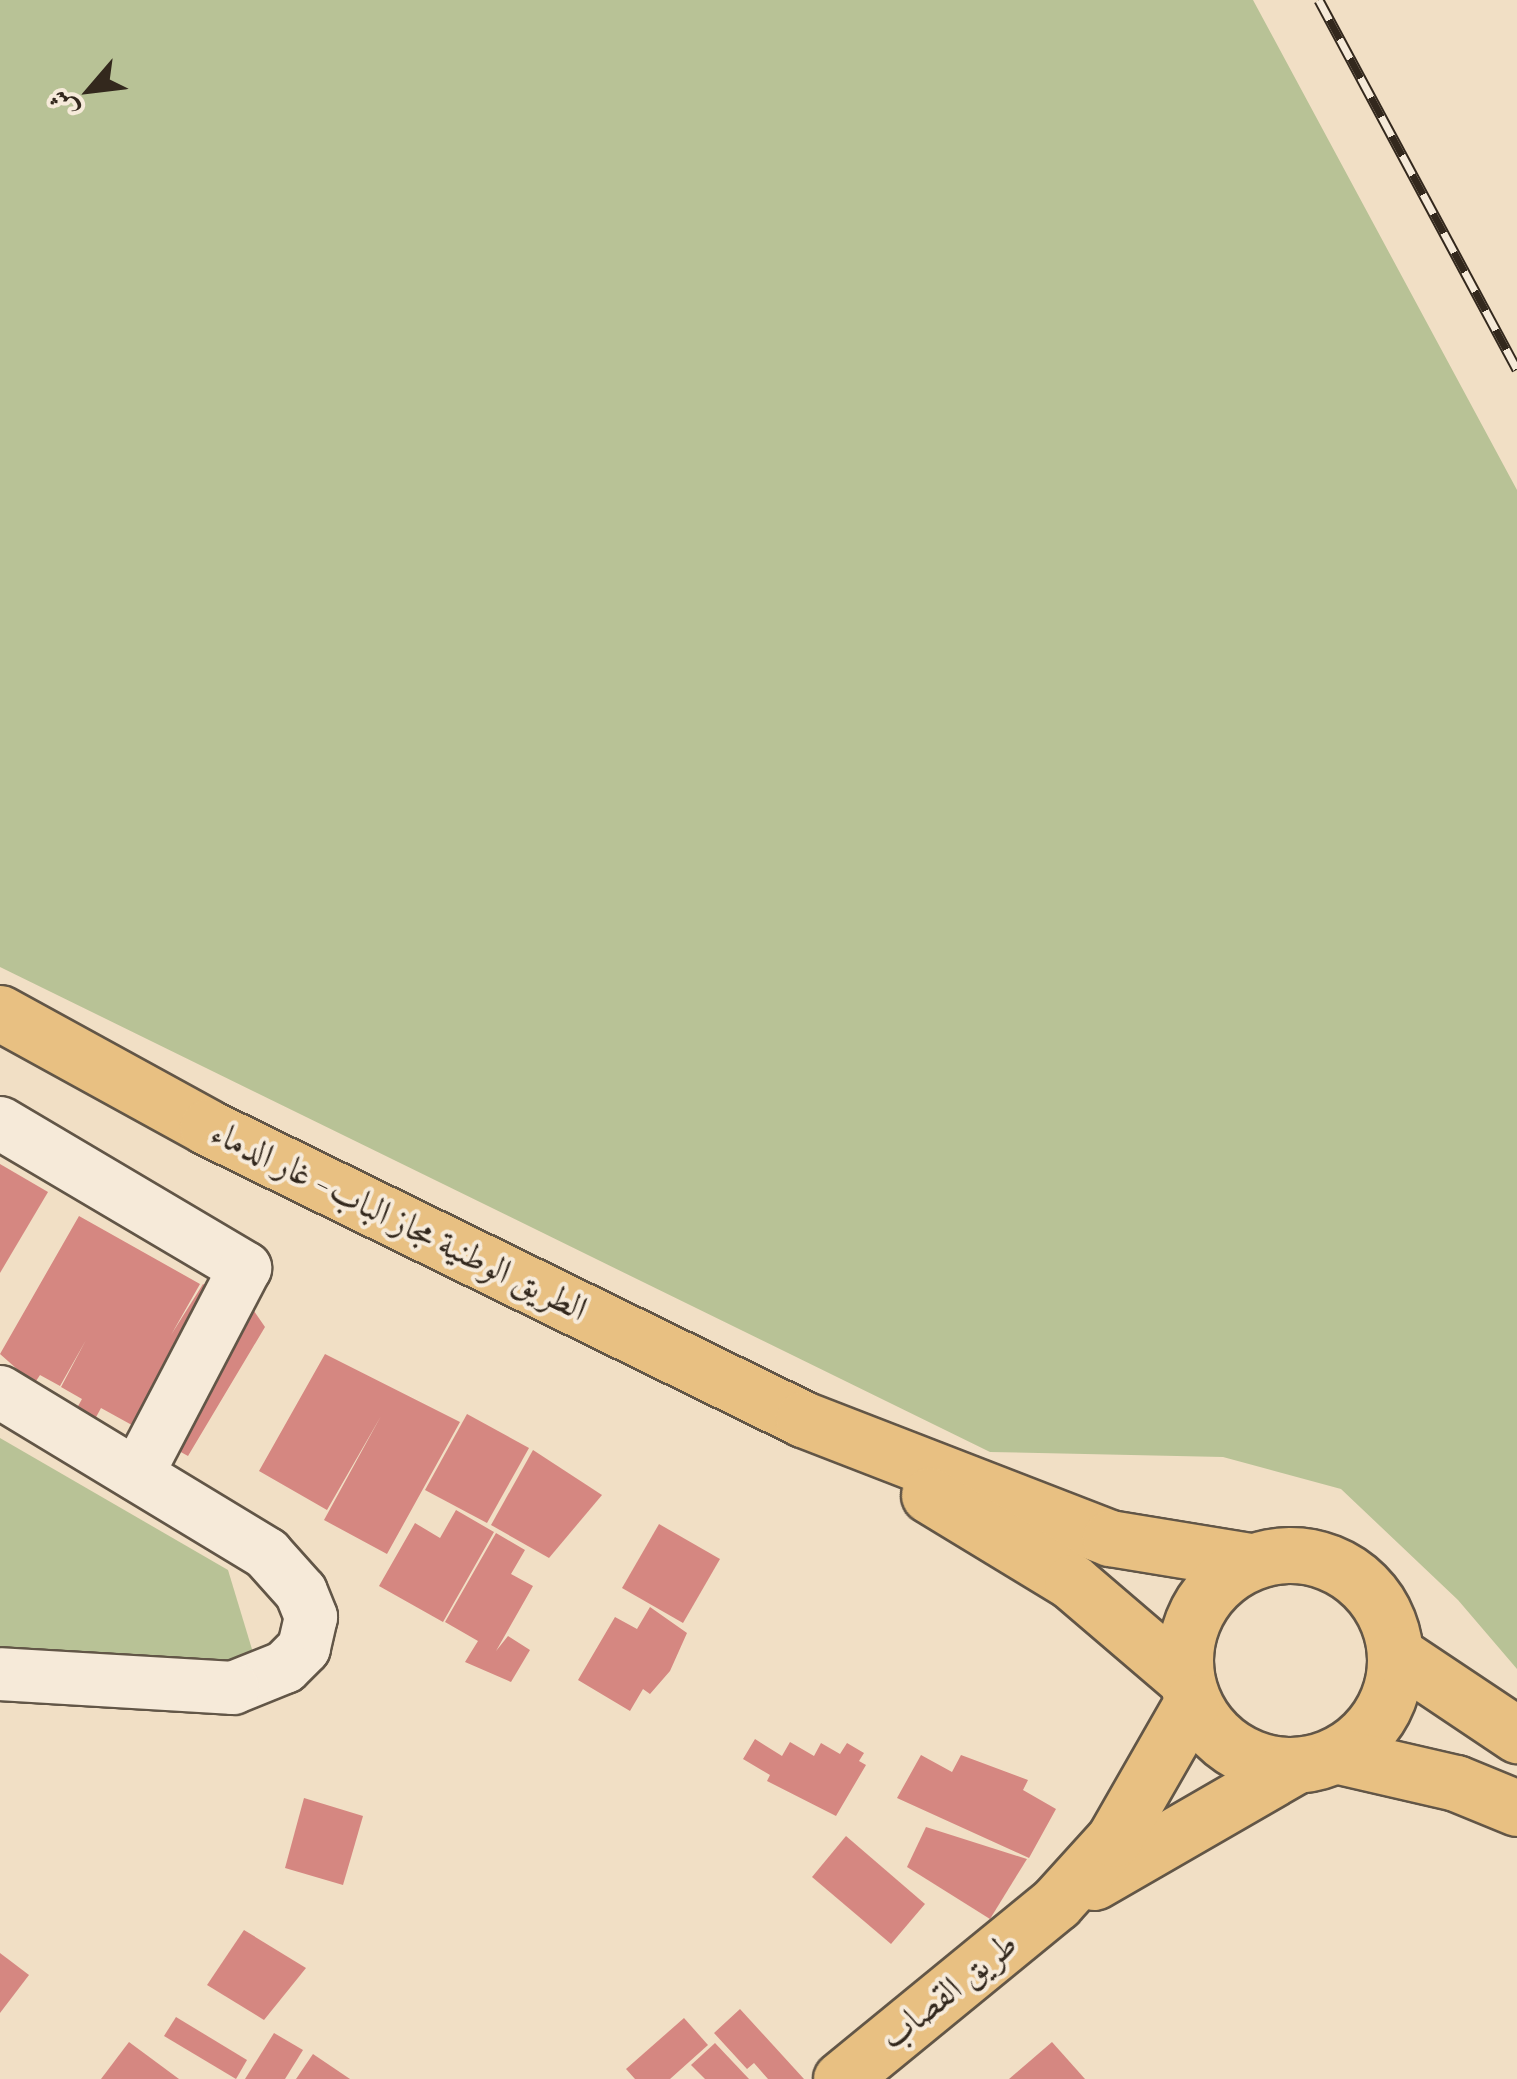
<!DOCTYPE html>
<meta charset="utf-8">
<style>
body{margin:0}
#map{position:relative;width:1517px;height:2079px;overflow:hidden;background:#f1dfc5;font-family:"IM FELL French Canon",Amiri,serif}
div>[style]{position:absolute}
.green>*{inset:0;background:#b8c296}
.building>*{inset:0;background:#d58781}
.roads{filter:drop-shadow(2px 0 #625647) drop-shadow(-2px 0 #625647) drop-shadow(0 2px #625647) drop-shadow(0 -2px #625647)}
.minor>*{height:52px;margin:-26px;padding:0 26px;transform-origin:26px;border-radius:26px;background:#f6ead9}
.major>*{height:55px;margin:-27.5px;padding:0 27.5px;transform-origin:27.5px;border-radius:27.5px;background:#e8c082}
.major>.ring{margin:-27.5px;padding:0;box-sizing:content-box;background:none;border:55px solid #e8c082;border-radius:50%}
.rail>*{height:11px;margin-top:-5.5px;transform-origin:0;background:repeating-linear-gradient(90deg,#f6ead9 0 22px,#33281d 0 44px);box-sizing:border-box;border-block:2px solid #33281d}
span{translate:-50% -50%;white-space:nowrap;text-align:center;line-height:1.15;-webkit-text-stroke:8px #f6ead9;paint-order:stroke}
.street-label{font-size:35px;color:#33281d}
.north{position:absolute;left:40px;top:40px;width:100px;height:100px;-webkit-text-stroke:8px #f6ead9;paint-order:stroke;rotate:242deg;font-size:28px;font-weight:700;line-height:40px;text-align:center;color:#33281d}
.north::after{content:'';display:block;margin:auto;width:35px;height:45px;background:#33281d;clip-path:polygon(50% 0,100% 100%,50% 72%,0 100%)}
</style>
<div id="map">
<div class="green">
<i style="clip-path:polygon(0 0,1253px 0,1517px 490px,1517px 1669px,1458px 1600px,1341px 1489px,1223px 1457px,990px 1452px,0 967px)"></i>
<i style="clip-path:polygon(0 1438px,228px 1570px,258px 1669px,0 1651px)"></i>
</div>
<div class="building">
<i style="clip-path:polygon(0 1164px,48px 1192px,0 1273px)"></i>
<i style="clip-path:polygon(79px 1216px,200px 1284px,171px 1335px,203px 1284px,254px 1311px,265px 1327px,188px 1456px,101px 1408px,95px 1419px,77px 1408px,82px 1399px,61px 1387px,86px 1340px,60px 1386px,40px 1375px,34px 1384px,0 1354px)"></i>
<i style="clip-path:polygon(325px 1354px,460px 1422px,387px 1554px,324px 1520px,381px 1416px,327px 1510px,259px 1471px)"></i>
<i style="clip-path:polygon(467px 1414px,529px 1448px,487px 1523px,425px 1490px)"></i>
<i style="clip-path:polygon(533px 1450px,602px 1495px,549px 1558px,491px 1525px)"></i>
<i style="clip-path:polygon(456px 1510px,494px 1532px,443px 1622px,379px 1586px,415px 1523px,440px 1538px)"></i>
<i style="clip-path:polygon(659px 1524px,720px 1559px,683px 1623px,622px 1588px)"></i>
<i style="clip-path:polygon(496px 1533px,525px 1550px,511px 1574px,533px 1586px,496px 1651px,508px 1636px,530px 1650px,511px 1682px,465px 1662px,478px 1641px,445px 1622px)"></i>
<i style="clip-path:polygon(650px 1607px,687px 1633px,670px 1671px,650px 1694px,643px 1689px,630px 1711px,578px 1680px,615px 1617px,637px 1629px)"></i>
<i style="clip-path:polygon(755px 1739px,782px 1756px,790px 1742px,814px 1756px,821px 1743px,840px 1754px,847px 1743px,864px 1753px,859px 1761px,866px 1765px,836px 1816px,767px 1781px,770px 1775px,743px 1759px)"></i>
<i style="clip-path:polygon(921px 1755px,952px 1772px,961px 1755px,1028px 1780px,1023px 1790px,1056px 1809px,1029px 1858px,897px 1798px)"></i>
<i style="clip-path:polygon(304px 1798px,363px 1816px,343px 1885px,285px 1868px)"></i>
<i style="clip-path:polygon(926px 1827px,1027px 1859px,990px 1919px,907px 1867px)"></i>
<i style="clip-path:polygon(846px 1836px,925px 1904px,891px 1944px,812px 1877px)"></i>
<i style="clip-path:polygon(244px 1930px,306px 1968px,264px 2020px,207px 1985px)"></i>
<i style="clip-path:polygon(0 1953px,29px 1975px,0 2013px)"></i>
<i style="clip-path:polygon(740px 2009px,804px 2079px,768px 2079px,754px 2063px,747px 2069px,714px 2033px)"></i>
<i style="clip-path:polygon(176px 2017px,247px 2060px,236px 2079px,164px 2036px)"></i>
<i style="clip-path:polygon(684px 2018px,708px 2045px,670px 2079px,635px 2079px,626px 2069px)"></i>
<i style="clip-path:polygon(274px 2033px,303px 2050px,285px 2079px,245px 2079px)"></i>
<i style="clip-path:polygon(129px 2042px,179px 2079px,101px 2079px)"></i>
<i style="clip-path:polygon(1052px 2042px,1085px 2079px,1009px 2079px)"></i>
<i style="clip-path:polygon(715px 2043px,749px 2079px,705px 2079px,691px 2065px)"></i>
<i style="clip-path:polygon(313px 2054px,350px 2079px,296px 2079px)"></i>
</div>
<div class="roads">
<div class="minor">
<i style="left:0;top:1123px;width:285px;rotate:30.6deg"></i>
<i style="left:245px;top:1268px;width:233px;rotate:117.6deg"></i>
<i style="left:0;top:1392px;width:312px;rotate:31.2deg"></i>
<i style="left:267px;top:1554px;width:51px;rotate:48.2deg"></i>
<i style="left:301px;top:1592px;width:27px;rotate:68deg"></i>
<i style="left:311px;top:1617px;width:32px;rotate:103deg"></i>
<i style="left:304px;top:1648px;width:27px;rotate:135deg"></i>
<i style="left:285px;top:1667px;width:56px;rotate:158deg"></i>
<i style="left:233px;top:1688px;width:233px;rotate:-176.6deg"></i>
</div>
<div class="major">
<i style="left:0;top:1013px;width:236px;rotate:28.8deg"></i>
<i style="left:207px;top:1127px;width:664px;rotate:26.1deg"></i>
<i style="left:803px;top:1419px;width:329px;rotate:21.2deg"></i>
<i style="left:1110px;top:1538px;width:143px;rotate:9.3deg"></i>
<i style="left:929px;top:1495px;width:167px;rotate:31.3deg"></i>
<i style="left:1072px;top:1582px;width:149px;rotate:40.6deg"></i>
<i class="ring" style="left:1185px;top:1555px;width:155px;height:155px"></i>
<i style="left:1396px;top:1654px;width:146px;rotate:33.8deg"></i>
<i style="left:1339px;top:1756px;width:120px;rotate:13deg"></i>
<i style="left:1456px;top:1783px;width:66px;rotate:22.3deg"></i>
<i style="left:1094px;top:1882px;width:230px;rotate:-30deg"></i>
<i style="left:841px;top:2079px;width:278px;rotate:-39.3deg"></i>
<i style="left:1056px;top:1903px;width:86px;rotate:-47.8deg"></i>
<i style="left:1114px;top:1839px;width:157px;rotate:-60.2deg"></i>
</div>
</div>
<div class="rail">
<i style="left:1319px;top:0;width:419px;rotate:61.8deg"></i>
</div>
<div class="street-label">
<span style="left:399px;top:1221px;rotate:26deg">الطريق الوطنية مجاز الباب - غار الدماء</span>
<span style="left:949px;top:1991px;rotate:-39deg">طريق القصاب</span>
</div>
<div class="north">ش</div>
</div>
